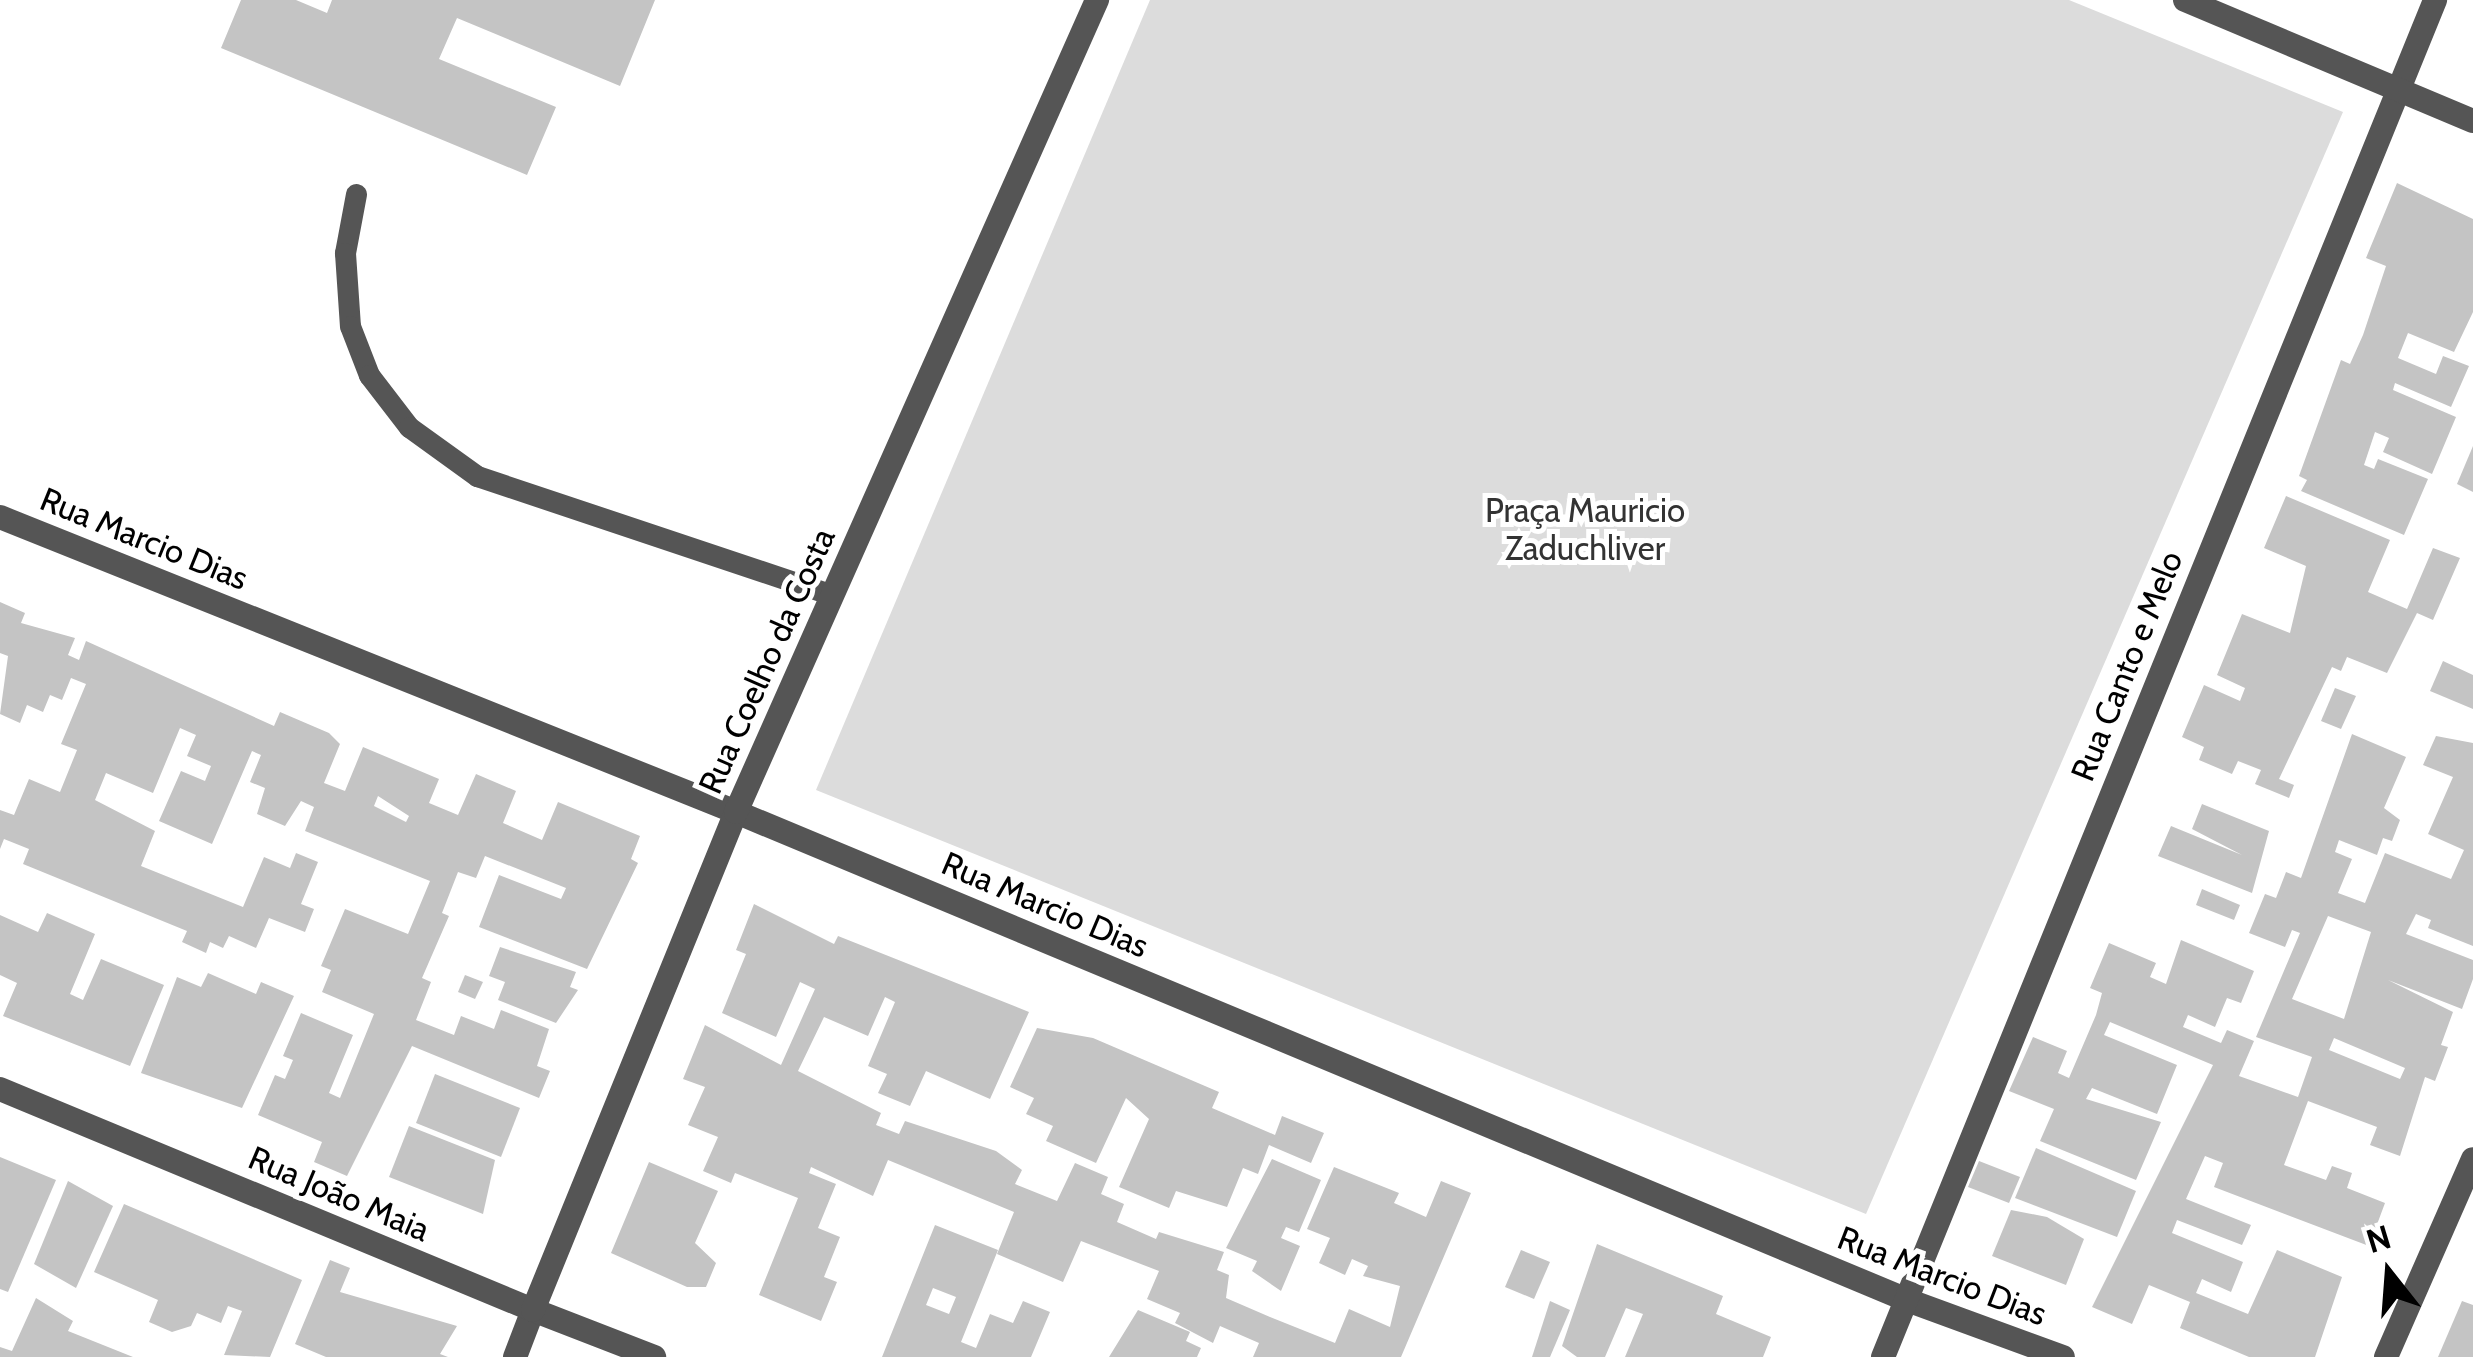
<!DOCTYPE html>
<meta charset="utf-8">
<style>
body{margin:0}
#map{position:relative;width:2473px;height:1357px;overflow:hidden;background:#fff;font-family:Cabin,sans-serif}
div>[style]{position:absolute}
.green>*{inset:0;background:#dcdcdc}
.building>*{inset:0;background:#c4c4c4}
.service>*{height:21px;margin:-10.5px;padding:0 10.5px;transform-origin:10.5px;border-radius:10.5px;background:#555}
.minor>*{height:24px;margin:-12px;padding:0 12px;transform-origin:12px;border-radius:12px;background:#555}
.tertiary>*{height:24px;margin:-12px;padding:0 12px;transform-origin:12px;border-radius:12px;background:#555}
span{translate:-50% -50%;white-space:nowrap;text-align:center;line-height:1.15;-webkit-text-stroke:10px #fff;paint-order:stroke}
.park-label{font-size:33px;color:#333}
.street-label{font-size:33px;color:#000}
.north{position:absolute;left:2329px;top:1213px;width:120px;height:120px;-webkit-text-stroke:9px #fff;paint-order:stroke;rotate:343deg;font-size:33px;font-weight:700;line-height:48px;text-align:center;color:#000}
.north::after{content:'';display:block;margin:auto;width:42px;height:54px;background:#000;clip-path:polygon(50% 0,100% 100%,50% 72%,0 100%)}
</style>
<div id="map">
<div class="green">
<i style="clip-path:polygon(1150px 0,2069px 0,2343px 112px,1866px 1214px,816px 790px)"></i>
</div>
<div class="building">
<i style="clip-path:polygon(241px 0,296px 0,327px 13px,332px 0,655px 0,620px 86px,457px 18px,439px 59px,556px 107px,527px 175px,221px 48px)"></i>
<i style="clip-path:polygon(2397px 183px,2473px 219px,2473px 312px,2454px 352px,2408px 333px,2398px 358px,2436px 374px,2443px 356px,2469px 366px,2451px 407px,2395px 383px,2393px 390px,2456px 417px,2432px 474px,2383px 452px,2389px 438px,2375px 432px,2364px 465px,2374px 469px,2378px 459px,2428px 479px,2404px 535px,2301px 491px,2307px 480px,2299px 476px,2341px 360px,2350px 364px,2363px 335px,2386px 266px,2366px 258px)"></i>
<i style="clip-path:polygon(2473px 446px,2473px 492px,2457px 484px)"></i>
<i style="clip-path:polygon(2286px 496px,2390px 540px,2368px 592px,2407px 609px,2433px 548px,2460px 558px,2433px 620px,2417px 613px,2387px 673px,2347px 657px,2341px 671px,2332px 667px,2279px 779px,2294px 785px,2289px 798px,2255px 784px,2261px 770px,2238px 761px,2232px 774px,2199px 760px,2204px 747px,2182px 737px,2204px 685px,2240px 701px,2245px 688px,2217px 675px,2242px 614px,2290px 633px,2306px 566px,2264px 548px)"></i>
<i style="clip-path:polygon(evenodd,0 602px,25px 613px,21px 623px,75px 638px,68px 655px,79px 660px,86px 641px,274px 726px,280px 712px,329px 733px,340px 744px,324px 783px,345px 791px,363px 747px,439px 779px,429px 803px,458px 815px,476px 774px,516px 791px,503px 823px,542px 840px,558px 802px,640px 836px,631px 859px,638px 863px,587px 969px,479px 927px,499px 875px,561px 899px,566px 888px,485px 856px,476px 878px,458px 872px,442px 913px,449px 916px,422px 978px,431px 982px,416px 1020px,454px 1035px,461px 1016px,494px 1029px,501px 1010px,549px 1029px,537px 1066px,550px 1071px,539px 1098px,412px 1046px,347px 1176px,314px 1162px,322px 1142px,258px 1115px,275px 1075px,285px 1079px,293px 1060px,283px 1056px,301px 1013px,353px 1035px,329px 1093px,340px 1098px,374px 1014px,322px 992px,331px 970px,321px 966px,345px 909px,408px 934px,430px 881px,305px 831px,314px 807px,301px 801px,285px 826px,257px 814px,265px 788px,250px 782px,261px 755px,252px 751px,212px 844px,159px 821px,181px 771px,205px 781px,211px 766px,187px 756px,196px 735px,180px 728px,153px 793px,106px 773px,95px 800px,155px 831px,141px 866px,243px 907px,264px 857px,290px 868px,296px 853px,318px 862px,301px 904px,314px 909px,305px 932px,269px 918px,256px 948px,229px 936px,223px 948px,210px 942px,206px 953px,182px 942px,187px 931px,23px 864px,29px 849px,4px 839px,0 849px,0 810px,14px 815px,29px 779px,60px 792px,77px 750px,61px 744px,86px 684px,71px 678px,62px 700px,50px 695px,43px 712px,27px 705px,20px 723px,0 714px,8px 656px,0 653px,0 602px,378px 796px,409px 816px,406px 822px,374px 806px,378px 796px)"></i>
<i style="clip-path:polygon(2443px 661px,2473px 675px,2473px 709px,2430px 691px)"></i>
<i style="clip-path:polygon(2335px 688px,2356px 696px,2341px 729px,2321px 721px)"></i>
<i style="clip-path:polygon(evenodd,2352px 734px,2406px 757px,2384px 808px,2400px 820px,2392px 841px,2383px 838px,2377px 855px,2339px 840px,2335px 852px,2352px 859px,2338px 893px,2365px 903px,2385px 853px,2451px 879px,2464px 850px,2428px 834px,2453px 777px,2423px 765px,2436px 736px,2473px 743px,2473px 946px,2428px 928px,2431px 920px,2416px 914px,2406px 934px,2473px 960px,2473px 979px,2462px 1009px,2388px 980px,2453px 1012px,2441px 1045px,2448px 1047px,2435px 1081px,2425px 1077px,2400px 1156px,2370px 1145px,2377px 1127px,2308px 1101px,2284px 1165px,2326px 1180px,2332px 1166px,2352px 1173px,2347px 1188px,2385px 1203px,2369px 1246px,2214px 1187px,2223px 1163px,2205px 1156px,2186px 1199px,2251px 1225px,2242px 1245px,2177px 1220px,2172px 1233px,2243px 1262px,2231px 1292px,2202px 1279px,2196px 1293px,2248px 1314px,2277px 1250px,2342px 1277px,2315px 1357px,2249px 1357px,2180px 1328px,2190px 1302px,2149px 1285px,2132px 1324px,2092px 1307px,2213px 1065px,2110px 1022px,2104px 1035px,2177px 1065px,2157px 1114px,2092px 1088px,2086px 1099px,2161px 1122px,2136px 1180px,2040px 1141px,2054px 1109px,2009px 1091px,2033px 1037px,2067px 1051px,2058px 1073px,2069px 1078px,2096px 1015px,2102px 993px,2090px 988px,2109px 943px,2156px 963px,2150px 977px,2166px 984px,2181px 940px,2254px 971px,2241px 1003px,2227px 998px,2215px 1027px,2188px 1015px,2183px 1027px,2221px 1043px,2227px 1030px,2254px 1041px,2239px 1076px,2298px 1097px,2312px 1057px,2256px 1037px,2300px 933px,2292px 930px,2285px 947px,2249px 933px,2265px 894px,2276px 898px,2286px 872px,2301px 878px,2352px 734px,2328px 916px,2371px 932px,2344px 1019px,2292px 999px,2328px 916px,2352px 734px,2334px 1038px,2405px 1068px,2400px 1079px,2329px 1050px,2334px 1038px)"></i>
<i style="clip-path:polygon(2202px 804px,2269px 831px,2252px 893px,2158px 856px,2171px 826px,2242px 855px,2192px 829px)"></i>
<i style="clip-path:polygon(2202px 889px,2240px 905px,2234px 920px,2196px 905px)"></i>
<i style="clip-path:polygon(754px 904px,834px 944px,838px 936px,1029px 1012px,990px 1099px,926px 1071px,910px 1106px,878px 1093px,887px 1074px,868px 1066px,895px 1002px,885px 997px,868px 1036px,824px 1017px,798px 1071px,881px 1113px,876px 1125px,899px 1134px,905px 1121px,996px 1151px,1022px 1170px,1015px 1184px,1057px 1201px,1075px 1163px,1108px 1177px,1101px 1194px,1124px 1204px,1117px 1222px,1156px 1239px,1159px 1232px,1224px 1252px,1217px 1270px,1229px 1275px,1226px 1298px,1270px 1317px,1335px 1343px,1349px 1309px,1390px 1327px,1400px 1286px,1363px 1276px,1368px 1266px,1352px 1259px,1345px 1275px,1319px 1263px,1330px 1238px,1307px 1229px,1334px 1167px,1399px 1193px,1394px 1203px,1426px 1217px,1441px 1181px,1471px 1193px,1401px 1357px,1253px 1357px,1259px 1343px,1220px 1326px,1213px 1343px,1175px 1323px,1180px 1313px,1147px 1299px,1159px 1271px,1081px 1241px,1063px 1282px,997px 1254px,1014px 1212px,888px 1160px,873px 1196px,811px 1167px,809px 1173px,836px 1184px,818px 1228px,840px 1237px,824px 1277px,837px 1282px,821px 1321px,759px 1295px,798px 1198px,735px 1173px,731px 1183px,703px 1171px,718px 1137px,688px 1125px,705px 1087px,683px 1079px,705px 1025px,781px 1065px,815px 989px,800px 982px,776px 1037px,722px 1013px,746px 954px,736px 950px)"></i>
<i style="clip-path:polygon(47px 913px,95px 934px,70px 994px,83px 1000px,101px 959px,164px 985px,130px 1066px,3px 1016px,17px 983px,0 975px,0 915px,38px 932px)"></i>
<i style="clip-path:polygon(500px 947px,576px 972px,570px 987px,578px 990px,556px 1023px,498px 1000px,505px 982px,489px 976px)"></i>
<i style="clip-path:polygon(208px 973px,256px 994px,261px 982px,294px 996px,242px 1108px,141px 1073px,177px 977px,201px 987px)"></i>
<i style="clip-path:polygon(465px 975px,483px 982px,475px 999px,458px 992px)"></i>
<i style="clip-path:polygon(1037px 1028px,1093px 1038px,1219px 1092px,1212px 1108px,1275px 1135px,1282px 1116px,1324px 1133px,1311px 1163px,1269px 1145px,1258px 1174px,1243px 1168px,1227px 1207px,1176px 1191px,1169px 1208px,1119px 1187px,1149px 1119px,1126px 1098px,1096px 1163px,1046px 1141px,1053px 1126px,1026px 1114px,1034px 1098px,1010px 1087px)"></i>
<i style="clip-path:polygon(435px 1074px,520px 1108px,501px 1157px,416px 1123px)"></i>
<i style="clip-path:polygon(409px 1126px,495px 1160px,483px 1214px,389px 1177px)"></i>
<i style="clip-path:polygon(2036px 1148px,2136px 1191px,2117px 1237px,2015px 1198px)"></i>
<i style="clip-path:polygon(0 1157px,56px 1180px,8px 1292px,0 1289px)"></i>
<i style="clip-path:polygon(1272px 1159px,1321px 1180px,1299px 1232px,1286px 1227px,1281px 1238px,1300px 1246px,1281px 1291px,1252px 1271px,1257px 1261px,1226px 1248px)"></i>
<i style="clip-path:polygon(1979px 1161px,2020px 1177px,2009px 1203px,1968px 1187px)"></i>
<i style="clip-path:polygon(649px 1162px,718px 1191px,695px 1243px,716px 1263px,706px 1287px,687px 1287px,611px 1253px)"></i>
<i style="clip-path:polygon(68px 1181px,113px 1206px,76px 1288px,34px 1264px)"></i>
<i style="clip-path:polygon(124px 1204px,302px 1280px,270px 1357px,224px 1355px,242px 1311px,228px 1306px,221px 1323px,197px 1313px,191px 1326px,172px 1332px,149px 1322px,158px 1300px,94px 1272px)"></i>
<i style="clip-path:polygon(2011px 1210px,2047px 1217px,2084px 1239px,2066px 1285px,1992px 1256px)"></i>
<i style="clip-path:polygon(evenodd,935px 1225px,998px 1250px,961px 1342px,976px 1348px,990px 1314px,1013px 1323px,1023px 1301px,1050px 1312px,1031px 1357px,882px 1357px,935px 1225px,933px 1288px,956px 1297px,949px 1314px,926px 1305px,933px 1288px)"></i>
<i style="clip-path:polygon(1597px 1244px,1723px 1296px,1716px 1314px,1771px 1337px,1763px 1357px,1625px 1357px,1643px 1314px,1626px 1308px,1605px 1357px,1577px 1357px,1562px 1346px)"></i>
<i style="clip-path:polygon(1521px 1250px,1550px 1262px,1534px 1299px,1505px 1287px)"></i>
<i style="clip-path:polygon(330px 1260px,350px 1268px,340px 1292px,457px 1326px,440px 1354px,448px 1357px,326px 1357px,295px 1344px)"></i>
<i style="clip-path:polygon(36px 1298px,73px 1321px,68px 1331px,133px 1357px,0 1357px,0 1347px,12px 1351px)"></i>
<i style="clip-path:polygon(1550px 1301px,1570px 1310px,1550px 1357px,1532px 1357px)"></i>
<i style="clip-path:polygon(2462px 1301px,2473px 1305px,2473px 1357px,2438px 1357px)"></i>
<i style="clip-path:polygon(1138px 1310px,1190px 1332px,1186px 1341px,1201px 1348px,1197px 1357px,1109px 1357px)"></i>
</div>
<div class="service">
<i style="left:356px;top:194px;width:60px;rotate:100.6deg"></i>
<i style="left:345px;top:253px;width:73px;rotate:86.1deg"></i>
<i style="left:350px;top:326px;width:53px;rotate:68.8deg"></i>
<i style="left:369px;top:375px;width:66px;rotate:52.4deg"></i>
<i style="left:409px;top:427px;width:84px;rotate:35.8deg"></i>
<i style="left:477px;top:476px;width:374px;rotate:18.5deg"></i>
</div>
<div class="minor">
<i style="left:0;top:517px;width:793px;rotate:21.84deg"></i>
<i style="left:736px;top:812px;width:1269px;rotate:22.62deg"></i>
<i style="left:1907px;top:1300px;width:166px;rotate:20.1deg"></i>
<i style="left:515px;top:1357px;width:50px;rotate:-69deg"></i>
<i style="left:533px;top:1310px;width:130px;rotate:21.2deg"></i>
<i style="left:1883px;top:1357px;width:1465px;rotate:-67.86deg"></i>
<i style="left:2386px;top:1357px;width:216px;rotate:-66.3deg"></i>
</div>
<div class="tertiary">
<i style="left:2185px;top:0;width:312px;rotate:22.8deg"></i>
<i style="left:0;top:1089px;width:577px;rotate:22.52deg"></i>
<i style="left:533px;top:1310px;width:538px;rotate:-67.82deg"></i>
<i style="left:736px;top:812px;width:889px;rotate:-66.03deg"></i>
</div>
<div class="park-label">
<span style="left:1585px;top:530px">Praça Mauricio<br>Zaduchliver</span>
</div>
<div class="street-label">
<span style="left:144px;top:539px;rotate:22deg">Rua Marcio Dias</span>
<span style="left:767px;top:661px;rotate:-66deg">Rua Coelho da Costa</span>
<span style="left:2127px;top:666px;rotate:-68deg">Rua Canto e Melo</span>
<span style="left:1045px;top:905px;rotate:23deg">Rua Marcio Dias</span>
<span style="left:339px;top:1194px;rotate:23deg">Rua João Maia</span>
<span style="left:1942px;top:1276px;rotate:21deg">Rua Marcio Dias</span>
</div>
<div class="north">N</div>
</div>
